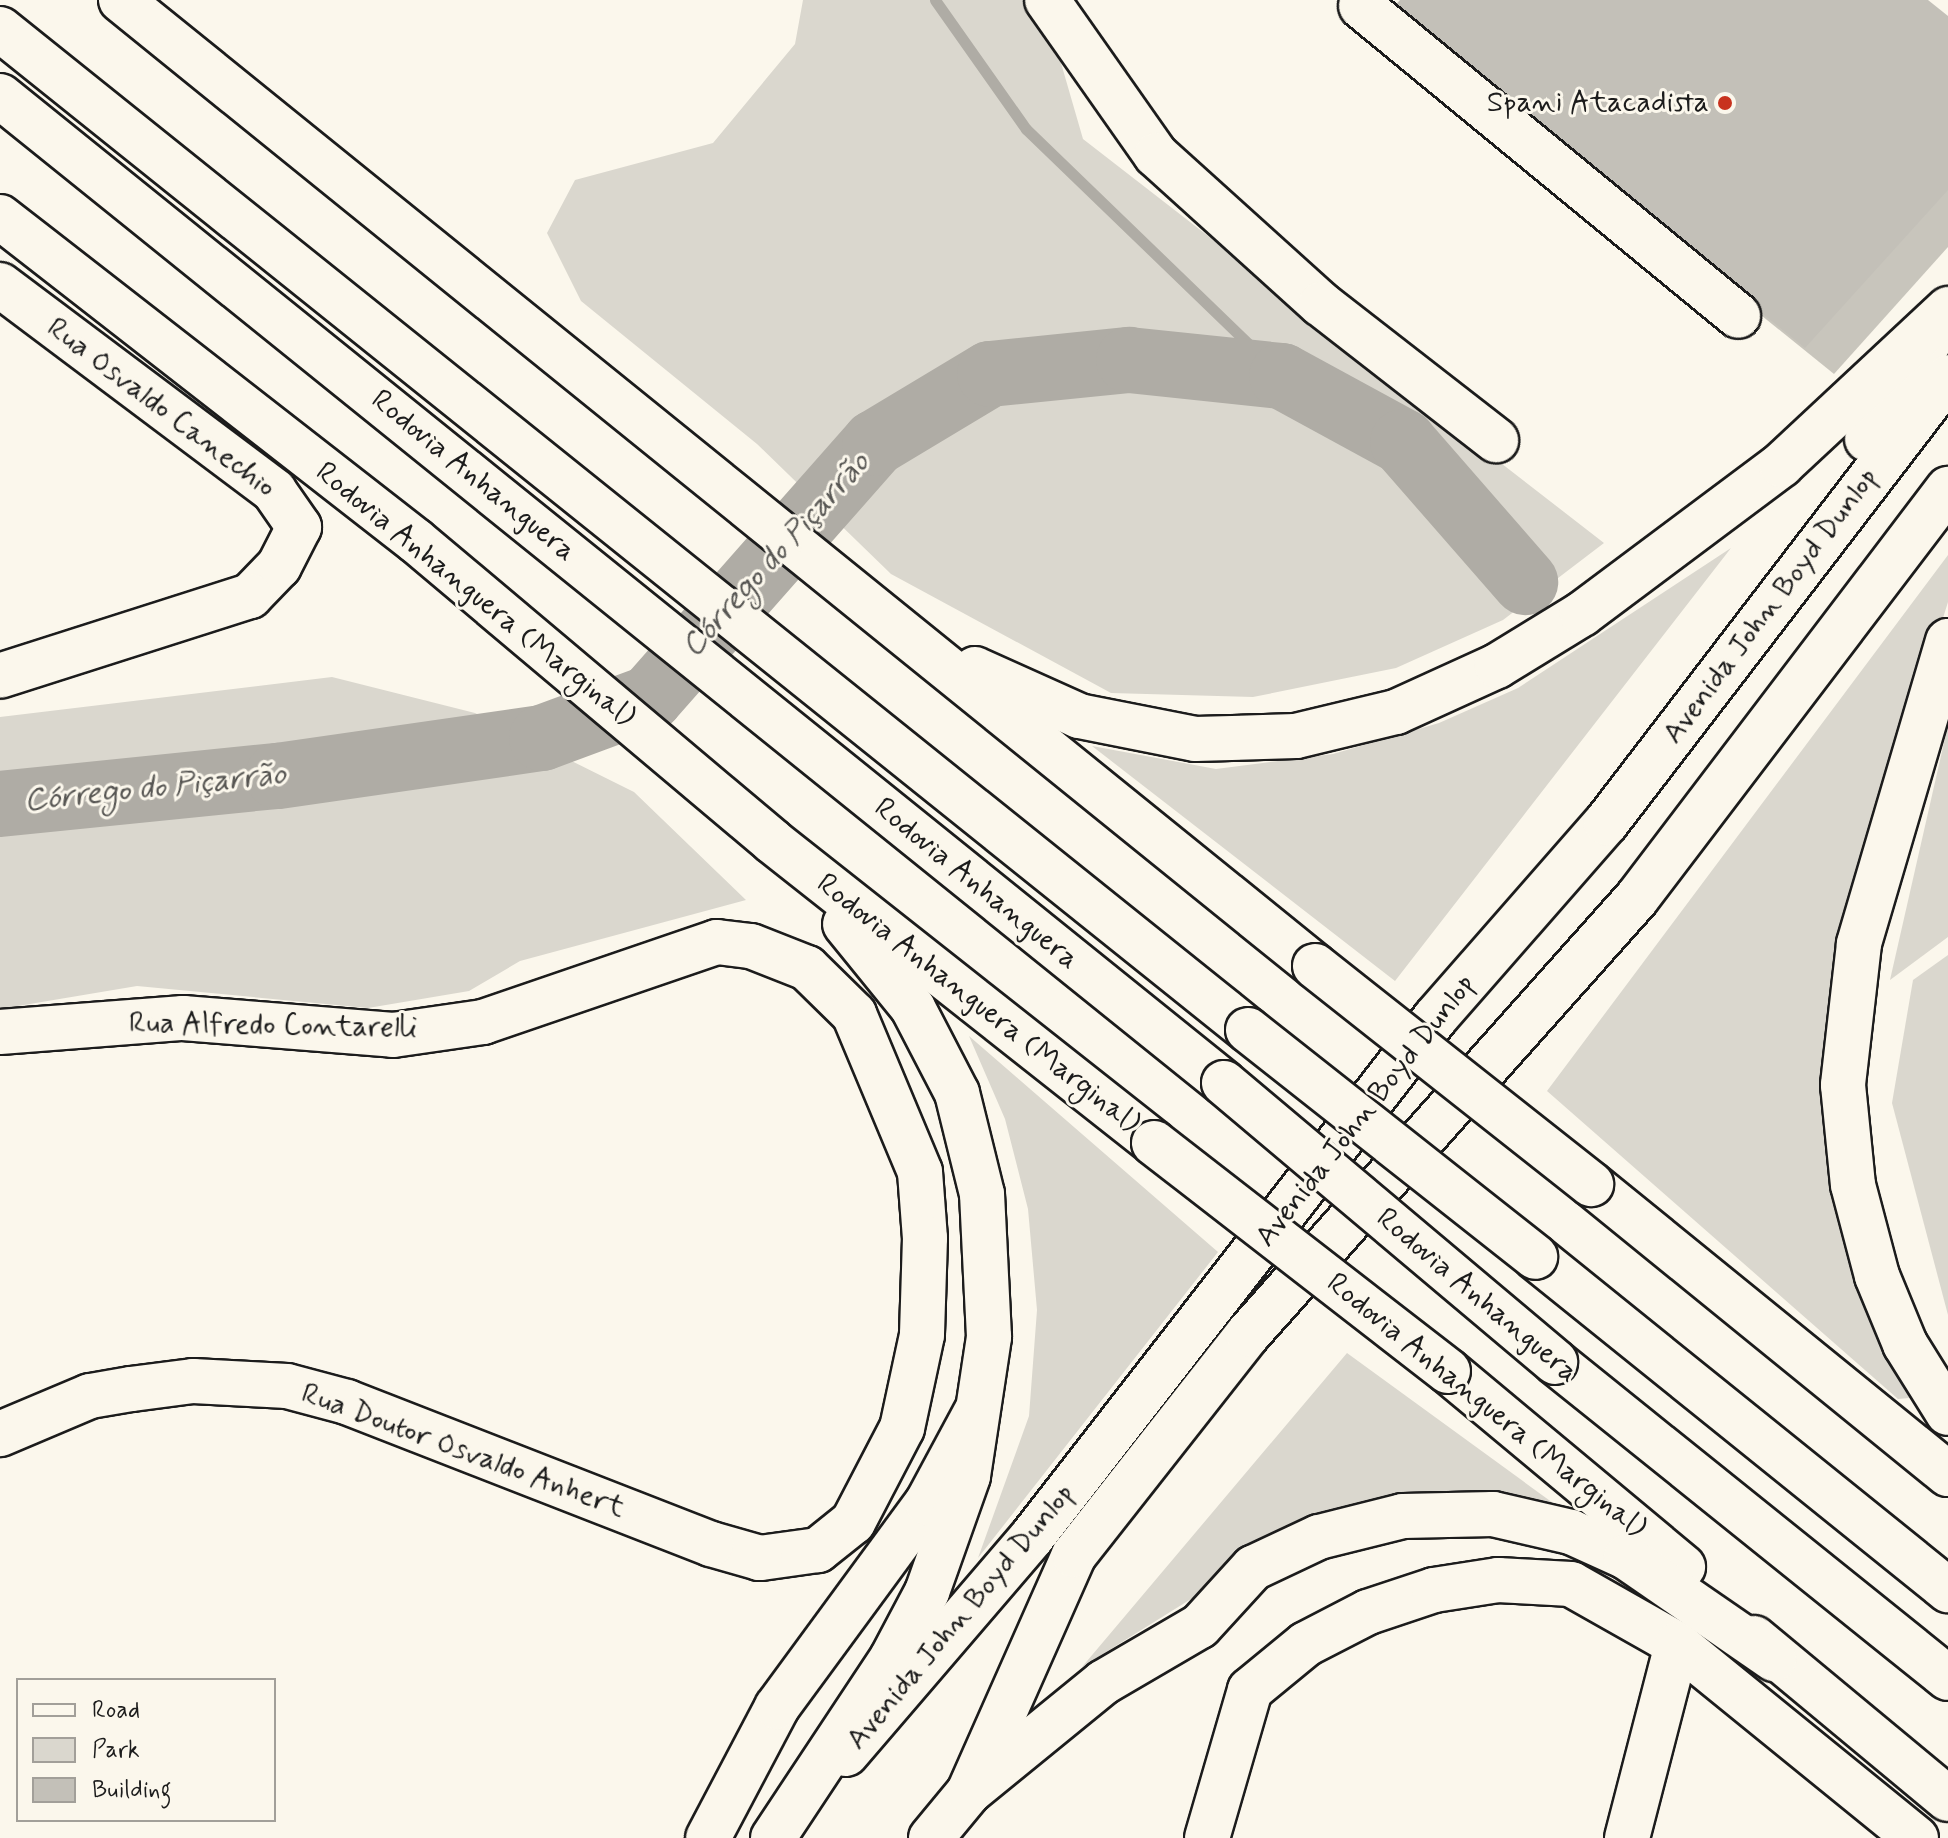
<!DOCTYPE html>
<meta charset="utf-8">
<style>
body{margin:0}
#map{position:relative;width:1948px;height:1838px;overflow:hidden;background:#fbf7ec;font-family:Mynerve,sans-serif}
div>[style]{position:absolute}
.green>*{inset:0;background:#dad7ce}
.shadow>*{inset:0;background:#0003}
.stream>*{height:11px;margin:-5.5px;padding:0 5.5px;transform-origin:5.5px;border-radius:5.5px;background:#afaca5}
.river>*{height:66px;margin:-33px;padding:0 33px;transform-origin:33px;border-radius:33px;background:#afaca5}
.building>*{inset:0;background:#c3c0b8}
.roads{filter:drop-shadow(2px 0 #1c1c1c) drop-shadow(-2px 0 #1c1c1c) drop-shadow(0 2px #1c1c1c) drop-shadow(0 -2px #1c1c1c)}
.minor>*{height:44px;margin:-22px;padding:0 22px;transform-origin:22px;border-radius:22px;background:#fbf7ec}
.major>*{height:44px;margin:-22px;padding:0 22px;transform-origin:22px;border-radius:22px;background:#fbf7ec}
.highway>*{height:44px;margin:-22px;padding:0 22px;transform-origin:22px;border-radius:22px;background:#fbf7ec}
.bridges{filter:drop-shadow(2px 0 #1c1c1c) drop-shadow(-2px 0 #1c1c1c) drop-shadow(0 2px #1c1c1c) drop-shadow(0 -2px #1c1c1c)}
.highway-bridge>*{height:44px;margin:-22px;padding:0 22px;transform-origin:22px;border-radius:22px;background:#fbf7ec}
.dots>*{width:22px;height:22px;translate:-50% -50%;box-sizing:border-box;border:4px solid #fbf7ec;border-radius:50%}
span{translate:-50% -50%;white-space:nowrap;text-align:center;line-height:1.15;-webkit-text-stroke:6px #fbf7ec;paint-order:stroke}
.poi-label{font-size:30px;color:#1c1c1c}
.right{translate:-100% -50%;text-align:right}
.street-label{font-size:30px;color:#1c1c1c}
.water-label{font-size:32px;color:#575653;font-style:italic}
.legend{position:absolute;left:16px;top:1678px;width:260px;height:144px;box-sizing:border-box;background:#fbf7ec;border:2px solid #a29f99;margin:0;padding:10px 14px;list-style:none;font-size:24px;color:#1c1c1c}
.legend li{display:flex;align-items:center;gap:16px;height:40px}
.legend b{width:40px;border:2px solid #a29f99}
</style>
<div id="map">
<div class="green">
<i style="clip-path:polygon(803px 0,1024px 0,1061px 63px,1083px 139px,1604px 543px,1503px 620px,1396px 668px,1253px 697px,1111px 693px,891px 574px,757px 444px,581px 301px,547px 233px,575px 180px,713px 143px,795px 44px)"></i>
<i style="clip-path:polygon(1731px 548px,1395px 981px,1092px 746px,1216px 769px,1333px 754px,1439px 723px,1518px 688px)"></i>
<i style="clip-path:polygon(1948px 555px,1948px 602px,1869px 855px,1837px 1003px,1877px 1322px,1909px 1398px,1898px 1399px,1547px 1091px)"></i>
<i style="clip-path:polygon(332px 677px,475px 713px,634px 792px,746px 900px,520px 961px,469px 991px,368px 1008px,137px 986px,0 1009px,0 717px)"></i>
<i style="clip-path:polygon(1948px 725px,1948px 937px,1890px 980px)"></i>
<i style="clip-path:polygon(1948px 955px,1948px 1315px,1892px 1103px,1913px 980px)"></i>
<i style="clip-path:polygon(969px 1036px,1218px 1252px,978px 1558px,1029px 1416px,1037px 1310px,1028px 1209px,1005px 1119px)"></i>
<i style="clip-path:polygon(1347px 1353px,1553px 1503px,1481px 1496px,1239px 1569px,1082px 1667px)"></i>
</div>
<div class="shadow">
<i style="clip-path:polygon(1402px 0,1924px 0,1948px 18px,1948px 247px,1834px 374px,1419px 39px)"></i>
</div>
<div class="stream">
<i style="left:935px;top:0;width:158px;rotate:54.8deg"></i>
<i style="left:1026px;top:129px;width:356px;rotate:44deg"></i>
</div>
<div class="river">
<i style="left:0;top:804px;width:279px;rotate:-5.8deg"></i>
<i style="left:278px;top:776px;width:267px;rotate:-8.2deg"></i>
<i style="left:542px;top:738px;width:115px;rotate:-20.3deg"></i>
<i style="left:650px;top:698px;width:340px;rotate:-48.6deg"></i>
<i style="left:875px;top:443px;width:134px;rotate:-31deg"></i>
<i style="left:990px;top:374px;width:140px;rotate:-5.8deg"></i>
<i style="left:1129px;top:360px;width:154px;rotate:6deg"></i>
<i style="left:1282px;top:376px;width:138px;rotate:28.6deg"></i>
<i style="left:1403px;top:442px;width:186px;rotate:48.9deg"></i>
</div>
<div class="building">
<i style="clip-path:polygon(1400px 0,1928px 0,1948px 16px,1948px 190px,1805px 348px,1389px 12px)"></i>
</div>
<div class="roads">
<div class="minor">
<i style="left:1047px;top:0;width:189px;rotate:54.9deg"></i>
<i style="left:1156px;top:155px;width:222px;rotate:42.1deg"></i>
<i style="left:1321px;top:304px;width:222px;rotate:37.9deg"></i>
<i style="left:1361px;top:6px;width:488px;rotate:39.4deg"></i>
<i style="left:0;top:285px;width:343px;rotate:36.9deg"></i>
<i style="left:274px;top:491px;width:44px;rotate:55.2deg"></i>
<i style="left:299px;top:527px;width:44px;rotate:117.1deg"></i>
<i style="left:279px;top:566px;width:42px;rotate:134deg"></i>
<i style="left:250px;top:596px;width:262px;rotate:162.3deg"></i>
<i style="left:0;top:1032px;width:184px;rotate:-4.4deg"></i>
<i style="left:183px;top:1018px;width:211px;rotate:4.6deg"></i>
<i style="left:393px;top:1035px;width:91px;rotate:-8.2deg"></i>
<i style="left:483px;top:1022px;width:247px;rotate:-18.9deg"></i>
<i style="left:717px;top:942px;width:34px;rotate:7deg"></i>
<i style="left:751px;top:946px;width:60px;rotate:21.4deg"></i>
<i style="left:807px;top:968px;width:66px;rotate:44.4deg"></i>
<i style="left:854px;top:1014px;width:171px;rotate:67.3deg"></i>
<i style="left:920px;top:1172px;width:66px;rotate:85.7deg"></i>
<i style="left:925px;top:1238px;width:97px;rotate:91.8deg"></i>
<i style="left:922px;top:1335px;width:95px;rotate:102.1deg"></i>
<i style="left:902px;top:1428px;width:106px;rotate:117.5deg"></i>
<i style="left:853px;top:1522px;width:45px;rotate:141.3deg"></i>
<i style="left:818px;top:1550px;width:59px;rotate:172.1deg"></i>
<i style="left:760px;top:1558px;width:51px;rotate:-164.1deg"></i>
<i style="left:711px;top:1544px;width:391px;rotate:-158.7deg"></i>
<i style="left:347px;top:1402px;width:62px;rotate:-165.1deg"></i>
<i style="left:287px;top:1386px;width:94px;rotate:-177deg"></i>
<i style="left:193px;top:1381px;width:63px;rotate:172.6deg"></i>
<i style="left:131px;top:1389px;width:42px;rotate:170.3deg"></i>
<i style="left:90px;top:1396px;width:98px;rotate:157.1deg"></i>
<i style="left:708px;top:1838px;width:148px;rotate:-62.2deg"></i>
<i style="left:777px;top:1707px;width:253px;rotate:-53.7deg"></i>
<i style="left:927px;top:1503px;width:103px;rotate:-61.7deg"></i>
<i style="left:1207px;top:1838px;width:154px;rotate:-73.8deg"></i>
<i style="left:1250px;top:1690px;width:72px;rotate:-39.4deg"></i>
<i style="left:1306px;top:1644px;width:70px;rotate:-27.3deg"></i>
<i style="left:1368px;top:1612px;width:70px;rotate:-18.4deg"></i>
<i style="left:1434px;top:1590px;width:65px;rotate:-8.9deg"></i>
<i style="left:1498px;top:1580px;width:73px;rotate:3.1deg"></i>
<i style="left:1571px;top:1584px;width:122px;rotate:29.5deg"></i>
<i style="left:1677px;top:1644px;width:308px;rotate:39.1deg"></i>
<i style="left:1627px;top:1838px;width:200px;rotate:-75.5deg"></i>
</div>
<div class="major">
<i style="left:1867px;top:439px;width:132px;rotate:-57.4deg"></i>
<i style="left:846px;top:1754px;width:286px;rotate:-49.4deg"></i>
<i style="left:1032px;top:1537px;width:658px;rotate:-52.16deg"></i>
<i style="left:1436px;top:1017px;width:258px;rotate:-48.8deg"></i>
<i style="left:1606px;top:823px;width:562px;rotate:-52.52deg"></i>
<i style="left:931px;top:1838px;width:60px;rotate:-50.4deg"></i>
<i style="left:969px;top:1792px;width:259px;rotate:-66.1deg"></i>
<i style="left:1074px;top:1555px;width:281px;rotate:-51.8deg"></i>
<i style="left:1248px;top:1334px;width:584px;rotate:-48.26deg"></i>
<i style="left:1637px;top:898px;width:514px;rotate:-52.75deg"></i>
</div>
<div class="highway">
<i style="left:121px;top:0;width:1536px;rotate:38.97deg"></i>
<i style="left:0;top:29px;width:1600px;rotate:38.73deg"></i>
<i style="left:0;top:96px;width:1572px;rotate:38.88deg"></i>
<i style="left:0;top:217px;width:527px;rotate:37.91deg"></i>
<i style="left:416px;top:541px;width:466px;rotate:40.1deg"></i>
<i style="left:772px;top:841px;width:487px;rotate:38.3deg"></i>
<i style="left:1948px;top:641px;width:316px;rotate:106.4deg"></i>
<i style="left:1859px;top:944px;width:142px;rotate:96.5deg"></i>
<i style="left:1843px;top:1085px;width:100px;rotate:84.3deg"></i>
<i style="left:1853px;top:1185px;width:94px;rotate:75.2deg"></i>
<i style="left:1877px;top:1276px;width:74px;rotate:67.6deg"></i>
<i style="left:1905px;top:1344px;width:81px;rotate:58.1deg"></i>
<i style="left:975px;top:669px;width:114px;rotate:24.3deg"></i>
<i style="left:1079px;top:716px;width:118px;rotate:11.2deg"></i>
<i style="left:1195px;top:739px;width:101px;rotate:-1.7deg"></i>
<i style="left:1296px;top:736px;width:103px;rotate:-13.5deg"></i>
<i style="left:1396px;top:712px;width:111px;rotate:-24.5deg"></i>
<i style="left:1497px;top:666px;width:100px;rotate:-31.5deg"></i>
<i style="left:1582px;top:614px;width:249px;rotate:-36.8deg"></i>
<i style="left:1781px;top:465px;width:229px;rotate:-43deg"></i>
<i style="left:1591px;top:1184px;width:460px;rotate:39.1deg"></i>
<i style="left:1535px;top:1257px;width:531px;rotate:38.88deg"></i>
<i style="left:1555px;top:1362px;width:504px;rotate:38.8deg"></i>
<i style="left:1448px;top:1371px;width:306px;rotate:39.8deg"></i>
<i style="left:1754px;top:1638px;width:252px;rotate:39.7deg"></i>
<i style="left:969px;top:1792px;width:174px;rotate:-39.2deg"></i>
<i style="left:1104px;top:1682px;width:111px;rotate:-30.3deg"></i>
<i style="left:1200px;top:1626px;width:79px;rotate:-47.6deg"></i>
<i style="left:1253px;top:1568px;width:73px;rotate:-25.2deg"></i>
<i style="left:1319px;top:1537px;width:87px;rotate:-14deg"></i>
<i style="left:1403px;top:1516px;width:90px;rotate:-1.3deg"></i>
<i style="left:1493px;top:1514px;width:80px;rotate:13deg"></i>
<i style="left:1571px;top:1532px;width:60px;rotate:24.4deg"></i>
<i style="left:1626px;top:1557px;width:180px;rotate:34.6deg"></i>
<i style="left:773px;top:1838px;width:216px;rotate:-56.5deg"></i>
<i style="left:892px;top:1658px;width:75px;rotate:-62.1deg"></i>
<i style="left:927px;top:1592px;width:123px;rotate:-70.5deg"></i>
<i style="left:968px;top:1476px;width:141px;rotate:-81.4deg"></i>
<i style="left:989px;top:1337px;width:143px;rotate:-92.8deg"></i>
<i style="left:982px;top:1194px;width:104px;rotate:-103.9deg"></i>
<i style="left:957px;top:1093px;width:96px;rotate:-117.4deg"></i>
<i style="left:913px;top:1008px;width:108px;rotate:-129deg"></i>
</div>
</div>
<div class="bridges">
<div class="highway-bridge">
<i style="left:1315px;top:966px;width:352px;rotate:38.3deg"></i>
<i style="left:1248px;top:1030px;width:366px;rotate:38.3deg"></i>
<i style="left:1224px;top:1083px;width:433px;rotate:40.1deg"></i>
<i style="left:1154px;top:1143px;width:372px;rotate:37.8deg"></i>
</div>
</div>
<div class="dots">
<i style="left:1725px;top:103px;background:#c8321e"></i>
</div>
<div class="poi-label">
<span class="right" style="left:1709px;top:103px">Spani Atacadista</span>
</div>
<div class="street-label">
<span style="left:161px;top:408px;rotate:37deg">Rua Osvaldo Canechio</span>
<span style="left:473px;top:476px;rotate:39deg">Rodovia Anhanguera</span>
<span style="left:475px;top:595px;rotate:39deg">Rodovia Anhanguera (Marginal)</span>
<span style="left:1771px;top:606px;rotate:-53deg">Avenida John Boyd Dunlop</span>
<span style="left:976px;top:884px;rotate:39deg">Rodovia Anhanguera</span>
<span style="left:978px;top:1004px;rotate:38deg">Rodovia Anhanguera (Marginal)</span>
<span style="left:273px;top:1026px;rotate:1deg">Rua Alfredo Contarelli</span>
<span style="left:1366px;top:1111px;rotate:-52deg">Avenida John Boyd Dunlop</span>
<span style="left:1477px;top:1296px;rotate:40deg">Rodovia Anhanguera</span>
<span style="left:1486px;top:1406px;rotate:39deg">Rodovia Anhanguera (Marginal)</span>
<span style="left:463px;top:1451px;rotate:20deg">Rua Doutor Osvaldo Anhert</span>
<span style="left:961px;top:1617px;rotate:-50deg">Avenida John Boyd Dunlop</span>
</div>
<div class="water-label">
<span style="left:776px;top:555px;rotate:-48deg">Córrego do Piçarrão</span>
<span style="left:155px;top:788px;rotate:-6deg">Córrego do Piçarrão</span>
</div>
<ul class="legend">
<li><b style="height:10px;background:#fbf7ec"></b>Road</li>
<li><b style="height:22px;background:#dad7ce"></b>Park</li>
<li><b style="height:22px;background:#c3c0b8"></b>Building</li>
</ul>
</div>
